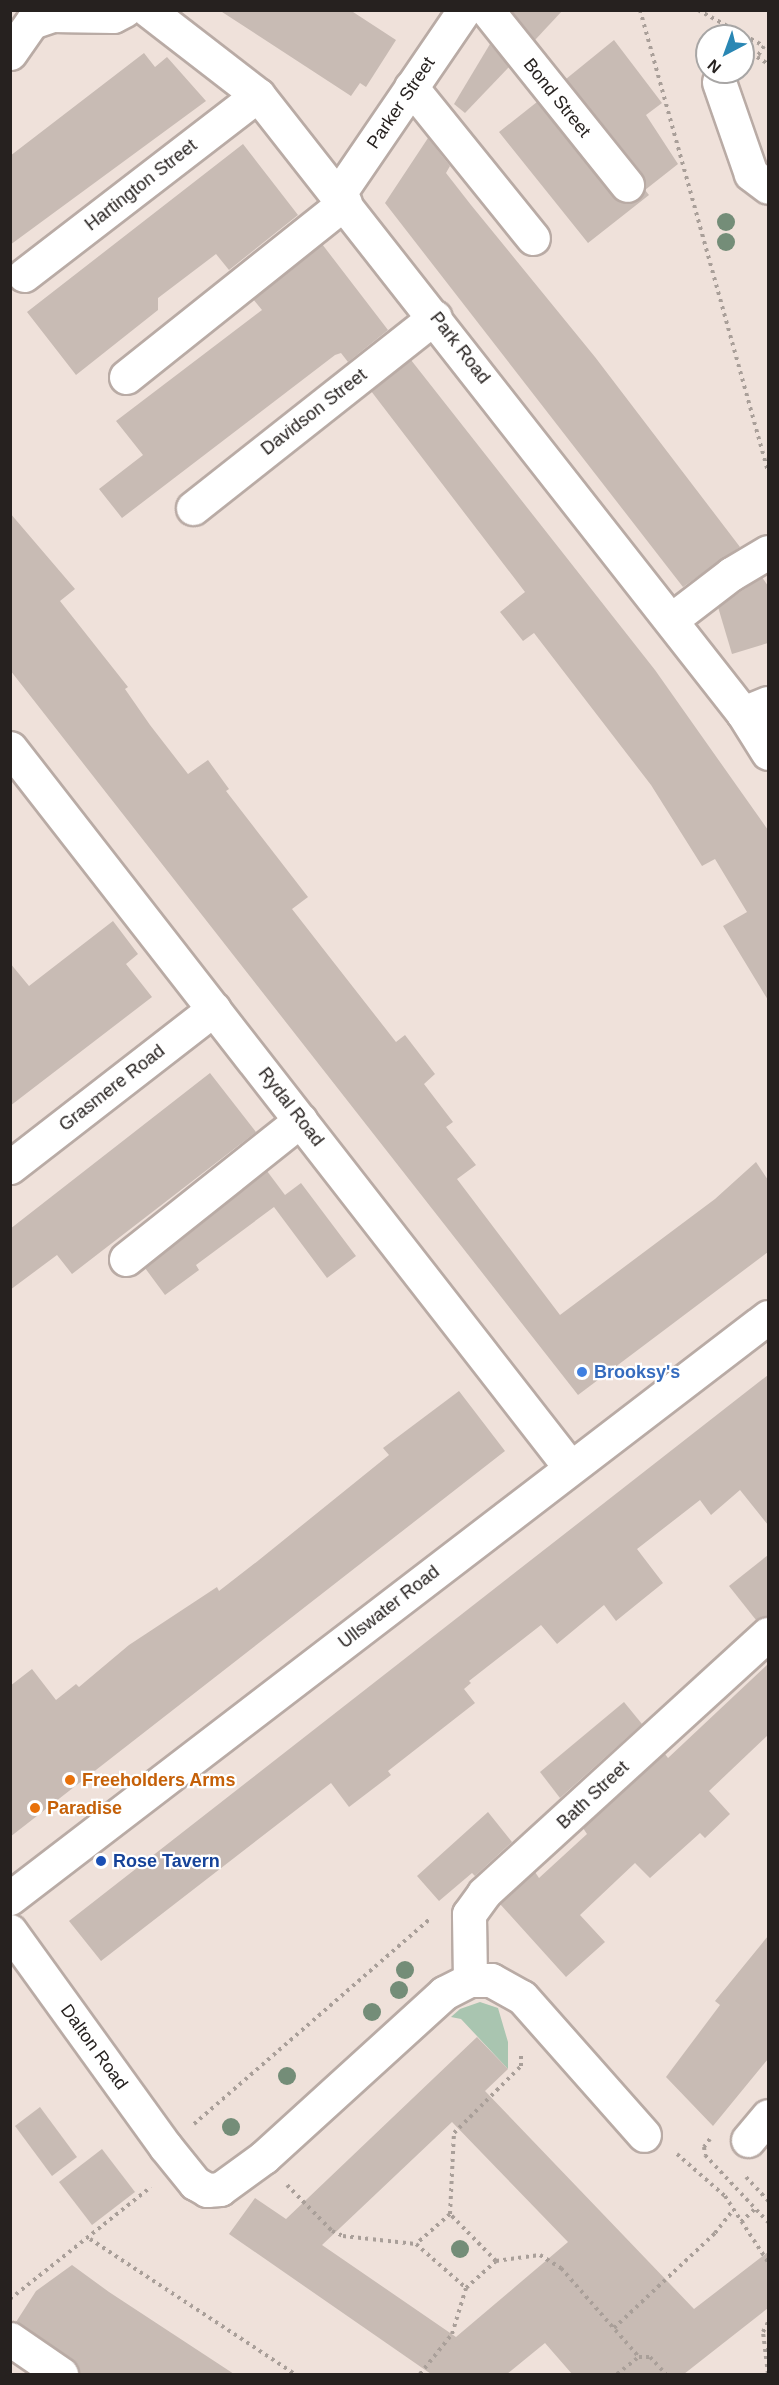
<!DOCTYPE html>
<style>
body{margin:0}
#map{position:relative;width:779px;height:2385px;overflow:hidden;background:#efe1da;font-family:Arial,sans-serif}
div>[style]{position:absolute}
.green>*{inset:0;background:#a9c5b0}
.building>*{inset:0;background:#c8bbb4}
.path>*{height:4px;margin-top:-2px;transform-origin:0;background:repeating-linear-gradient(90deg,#a99f99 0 3px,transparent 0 7.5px)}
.roads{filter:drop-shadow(2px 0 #b9aba5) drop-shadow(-2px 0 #b9aba5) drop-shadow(0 2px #b9aba5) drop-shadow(0 -2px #b9aba5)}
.minor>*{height:33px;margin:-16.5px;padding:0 16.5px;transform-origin:16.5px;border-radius:16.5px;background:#fff}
.trees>*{width:18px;height:18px;margin:-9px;border-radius:50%;background:#748d78}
.dots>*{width:16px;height:16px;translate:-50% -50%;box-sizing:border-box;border:3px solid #fff;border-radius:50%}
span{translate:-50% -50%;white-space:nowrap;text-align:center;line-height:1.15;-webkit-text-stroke:4.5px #fff;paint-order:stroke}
.street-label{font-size:18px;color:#26211f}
.shop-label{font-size:18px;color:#366cbe;font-weight:700}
.left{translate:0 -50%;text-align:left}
.food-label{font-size:18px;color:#c56008;font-weight:700}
.transit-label{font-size:18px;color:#164399;font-weight:700}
.frame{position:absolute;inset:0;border:12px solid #26211f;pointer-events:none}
.north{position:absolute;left:695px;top:24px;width:60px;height:60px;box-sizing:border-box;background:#fff;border:2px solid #a8a6a5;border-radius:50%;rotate:221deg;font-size:16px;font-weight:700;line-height:24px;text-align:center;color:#26211f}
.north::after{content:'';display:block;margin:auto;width:21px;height:27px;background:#2a87b4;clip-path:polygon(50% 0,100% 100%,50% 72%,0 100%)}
</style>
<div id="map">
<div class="green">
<i style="clip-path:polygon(480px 2002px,498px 2008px,508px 2042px,508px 2069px,461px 2019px,451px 2017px,460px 2009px)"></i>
</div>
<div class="building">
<i style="clip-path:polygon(219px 10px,350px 10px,396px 40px,366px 87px,360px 83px,351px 96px)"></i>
<i style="clip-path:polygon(511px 10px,563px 10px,535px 40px)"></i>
<i style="clip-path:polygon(614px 40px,662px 103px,646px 115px,678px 164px,645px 190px,649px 195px,588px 243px,499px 132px,537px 102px,613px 197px,621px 203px,638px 200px,645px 191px,642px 173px,566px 79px)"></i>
<i style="clip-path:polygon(490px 44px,509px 67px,465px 113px,454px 104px)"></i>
<i style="clip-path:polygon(144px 53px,155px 67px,167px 57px,206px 101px,10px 245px,10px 156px)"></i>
<i style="clip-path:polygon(428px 138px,450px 166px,446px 173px,471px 205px,595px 357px,740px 547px,683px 587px,385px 203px)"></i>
<i style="clip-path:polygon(243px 144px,298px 215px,229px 270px,216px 254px,158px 298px,158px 310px,76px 375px,27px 312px)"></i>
<i style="clip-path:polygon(322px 244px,388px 330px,348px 362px,341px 353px,335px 355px,122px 518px,99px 489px,143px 455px,116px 421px,262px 310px,253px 299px)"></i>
<i style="clip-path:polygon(411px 360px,655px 670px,768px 830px,768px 1000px,723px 926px,747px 912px,715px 859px,702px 866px,651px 785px,534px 633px,523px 641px,500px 612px,525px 592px,371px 391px)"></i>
<i style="clip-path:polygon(10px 513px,75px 589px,60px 601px,128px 687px,125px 689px,150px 725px,188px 774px,208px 760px,229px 789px,226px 791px,308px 897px,292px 909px,396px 1042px,405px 1035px,435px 1074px,424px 1084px,453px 1122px,446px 1127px,476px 1165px,457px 1179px,560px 1315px,715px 1199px,756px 1162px,768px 1180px,768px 1252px,578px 1395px,10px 670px)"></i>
<i style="clip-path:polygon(762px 577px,768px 586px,768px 643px,732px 654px,718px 607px)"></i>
<i style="clip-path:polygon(113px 921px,138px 954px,126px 964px,152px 997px,10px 1106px,10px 963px,29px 986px)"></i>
<i style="clip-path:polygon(210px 1073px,256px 1132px,72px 1274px,57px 1255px,10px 1290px,10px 1229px)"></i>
<i style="clip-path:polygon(267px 1171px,285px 1195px,301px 1183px,356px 1256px,327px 1278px,274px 1207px,196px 1265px,199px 1270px,165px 1295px,145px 1268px)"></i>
<i style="clip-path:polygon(768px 1375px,768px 1525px,740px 1490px,711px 1515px,700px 1500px,637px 1549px,663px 1583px,616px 1621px,604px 1605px,557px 1644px,541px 1625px,469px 1681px,471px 1683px,464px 1689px,475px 1703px,388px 1771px,391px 1775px,349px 1807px,331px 1783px,101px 1961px,69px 1921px)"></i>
<i style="clip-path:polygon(459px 1391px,505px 1451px,10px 1837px,10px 1686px,32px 1669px,56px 1700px,76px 1684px,79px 1687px,129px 1645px,217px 1587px,219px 1591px,259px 1560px,389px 1455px,383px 1448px)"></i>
<i style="clip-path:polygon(768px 1555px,768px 1616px,756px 1620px,729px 1586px)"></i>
<i style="clip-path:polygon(768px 1664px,768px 1735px,709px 1791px,730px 1814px,705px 1838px,700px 1833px,650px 1878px,635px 1863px,580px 1915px,605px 1942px,566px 1977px,500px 1904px,535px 1872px,539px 1878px,587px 1834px,583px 1828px,665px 1754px,668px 1758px)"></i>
<i style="clip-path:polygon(624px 1702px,642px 1724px,560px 1798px,540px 1772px)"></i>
<i style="clip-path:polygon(488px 1812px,512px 1842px,475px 1876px,472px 1873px,439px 1901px,417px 1876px)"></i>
<i style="clip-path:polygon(768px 1936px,768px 2059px,713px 2126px,666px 2077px,720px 2005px,715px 2001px)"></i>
<i style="clip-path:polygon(evenodd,477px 2037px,508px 2069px,485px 2091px,694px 2309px,768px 2252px,768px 2308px,684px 2374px,572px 2374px,545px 2343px,507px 2374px,431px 2374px,229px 2234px,255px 2198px,286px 2219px,477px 2037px,452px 2122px,568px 2242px,456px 2337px,322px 2245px,452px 2122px)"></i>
<i style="clip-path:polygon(40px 2107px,77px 2157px,52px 2176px,15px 2126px)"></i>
<i style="clip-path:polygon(102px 2149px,135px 2192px,92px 2225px,59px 2182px)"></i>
<i style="clip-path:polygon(72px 2265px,109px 2292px,234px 2374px,80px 2374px,72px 2359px,16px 2322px,36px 2291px)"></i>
</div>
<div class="path">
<i style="left:640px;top:10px;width:478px;rotate:74.5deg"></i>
<i style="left:698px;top:10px;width:75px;rotate:28.6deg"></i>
<i style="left:764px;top:46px;width:13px;rotate:122deg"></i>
<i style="left:757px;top:57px;width:13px;rotate:32deg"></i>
<i style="left:194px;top:2124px;width:314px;rotate:-41deg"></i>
<i style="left:710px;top:2139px;width:10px;rotate:127deg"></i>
<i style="left:704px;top:2147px;width:8px;rotate:83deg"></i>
<i style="left:705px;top:2155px;width:92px;rotate:46.8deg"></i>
<i style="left:677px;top:2154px;width:64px;rotate:41.2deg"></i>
<i style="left:725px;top:2196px;width:79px;rotate:56.9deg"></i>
<i style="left:746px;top:2177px;width:33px;rotate:47deg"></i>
<i style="left:287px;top:2185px;width:64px;rotate:45.6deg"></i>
<i style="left:332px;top:2231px;width:12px;rotate:24deg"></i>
<i style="left:343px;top:2236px;width:73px;rotate:6.3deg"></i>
<i style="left:416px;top:2244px;width:67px;rotate:41.3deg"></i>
<i style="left:466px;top:2288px;width:40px;rotate:-42deg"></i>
<i style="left:496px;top:2261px;width:66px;rotate:-134.4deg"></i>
<i style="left:450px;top:2214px;width:45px;rotate:138.6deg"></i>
<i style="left:450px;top:2214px;width:81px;rotate:-87.2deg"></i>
<i style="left:454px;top:2133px;width:95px;rotate:-45deg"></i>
<i style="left:521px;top:2066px;width:12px;rotate:-90deg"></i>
<i style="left:741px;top:2222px;width:19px;rotate:-43deg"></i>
<i style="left:90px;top:2239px;width:245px;rotate:33.4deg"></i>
<i style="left:496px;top:2261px;width:44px;rotate:-7.8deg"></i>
<i style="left:540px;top:2255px;width:25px;rotate:32deg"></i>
<i style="left:561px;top:2268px;width:118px;rotate:48.8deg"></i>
<i style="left:10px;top:2299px;width:180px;rotate:-38.5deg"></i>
<i style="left:614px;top:2328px;width:139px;rotate:-43.2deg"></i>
<i style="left:715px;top:2233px;width:29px;rotate:-52deg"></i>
<i style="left:420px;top:2374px;width:51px;rotate:-51.3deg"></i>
<i style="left:452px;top:2334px;width:48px;rotate:-73.1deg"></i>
<i style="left:617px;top:2374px;width:28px;rotate:-38deg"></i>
<i style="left:639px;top:2357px;width:11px"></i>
<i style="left:650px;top:2357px;width:23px;rotate:47deg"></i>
<i style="left:768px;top:2374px;width:42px;rotate:-96.8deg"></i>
<i style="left:763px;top:2332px;width:11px;rotate:-63deg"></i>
</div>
<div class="roads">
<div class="minor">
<i style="left:148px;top:10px;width:139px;rotate:37.7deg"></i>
<i style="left:258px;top:95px;width:786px;rotate:51.88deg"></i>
<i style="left:743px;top:713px;width:47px;rotate:58deg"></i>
<i style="left:487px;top:10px;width:224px;rotate:51.3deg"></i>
<i style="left:10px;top:53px;width:38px;rotate:-55deg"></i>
<i style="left:32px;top:22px;width:21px;rotate:-19deg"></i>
<i style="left:52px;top:15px;width:61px;rotate:0.9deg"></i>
<i style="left:113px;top:16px;width:13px;rotate:-27deg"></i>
<i style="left:719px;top:82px;width:97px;rotate:70.8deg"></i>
<i style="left:751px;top:174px;width:21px;rotate:37deg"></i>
<i style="left:411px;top:87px;width:194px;rotate:51.1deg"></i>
<i style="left:338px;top:195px;width:224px;rotate:-55.7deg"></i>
<i style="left:24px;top:275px;width:295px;rotate:-37.6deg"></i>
<i style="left:126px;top:377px;width:280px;rotate:-38.6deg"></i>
<i style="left:193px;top:508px;width:308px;rotate:-38.3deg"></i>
<i style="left:671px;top:620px;width:76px;rotate:-37.5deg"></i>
<i style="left:731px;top:574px;width:43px;rotate:-30.7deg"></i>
<i style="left:743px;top:713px;width:27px;rotate:-22deg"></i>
<i style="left:10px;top:748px;width:911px;rotate:52.09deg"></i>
<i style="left:10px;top:1167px;width:258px;rotate:-37.8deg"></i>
<i style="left:126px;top:1259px;width:223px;rotate:-38.5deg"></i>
<i style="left:10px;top:1898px;width:955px;rotate:-37.47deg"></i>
<i style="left:10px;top:1931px;width:265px;rotate:54.2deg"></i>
<i style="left:165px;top:2146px;width:48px;rotate:51deg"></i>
<i style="left:195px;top:2183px;width:14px;rotate:30deg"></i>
<i style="left:207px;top:2190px;width:13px;rotate:-4deg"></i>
<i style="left:220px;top:2189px;width:54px;rotate:-36deg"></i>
<i style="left:264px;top:2157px;width:244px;rotate:-42.3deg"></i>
<i style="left:444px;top:1993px;width:29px;rotate:-27deg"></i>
<i style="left:470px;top:1980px;width:21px"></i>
<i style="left:491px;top:1980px;width:35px;rotate:29deg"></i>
<i style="left:522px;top:1997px;width:184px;rotate:48.5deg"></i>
<i style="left:470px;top:1980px;width:66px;rotate:-90.9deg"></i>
<i style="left:469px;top:1914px;width:26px;rotate:-54deg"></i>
<i style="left:484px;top:1893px;width:384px;rotate:-42.4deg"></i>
<i style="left:748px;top:2140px;width:31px;rotate:-50deg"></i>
<i style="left:10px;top:2339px;width:62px;rotate:34.5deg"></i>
</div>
</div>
<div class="trees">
<i style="left:726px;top:222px"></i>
<i style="left:726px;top:242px"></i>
<i style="left:405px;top:1970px"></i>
<i style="left:399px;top:1990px"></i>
<i style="left:372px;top:2012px"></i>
<i style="left:287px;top:2076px"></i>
<i style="left:231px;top:2127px"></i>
<i style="left:460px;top:2249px"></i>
</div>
<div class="dots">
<i style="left:582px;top:1372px;background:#3f7fe0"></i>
<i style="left:70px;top:1780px;background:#e8710a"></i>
<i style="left:35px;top:1808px;background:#e8710a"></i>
<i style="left:101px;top:1861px;background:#1a4fb4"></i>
</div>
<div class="street-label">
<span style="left:557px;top:98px;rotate:51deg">Bond Street</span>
<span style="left:401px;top:103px;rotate:-56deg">Parker Street</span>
<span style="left:141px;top:185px;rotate:-38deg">Hartington Street</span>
<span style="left:460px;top:348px;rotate:52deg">Park Road</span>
<span style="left:314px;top:412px;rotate:-38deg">Davidson Street</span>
<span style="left:112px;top:1088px;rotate:-38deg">Grasmere Road</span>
<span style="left:291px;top:1107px;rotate:52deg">Rydal Road</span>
<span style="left:389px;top:1607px;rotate:-38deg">Ullswater Road</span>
<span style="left:593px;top:1795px;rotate:-43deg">Bath Street</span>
<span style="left:94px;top:2047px;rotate:54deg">Dalton Road</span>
</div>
<div class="shop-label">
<span class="left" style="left:594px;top:1372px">Brooksy's</span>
</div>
<div class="food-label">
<span class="left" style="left:82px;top:1780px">Freeholders Arms</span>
<span class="left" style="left:47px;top:1808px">Paradise</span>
</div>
<div class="transit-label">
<span class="left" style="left:113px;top:1861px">Rose Tavern</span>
</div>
<div class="frame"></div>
<div class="north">N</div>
</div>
